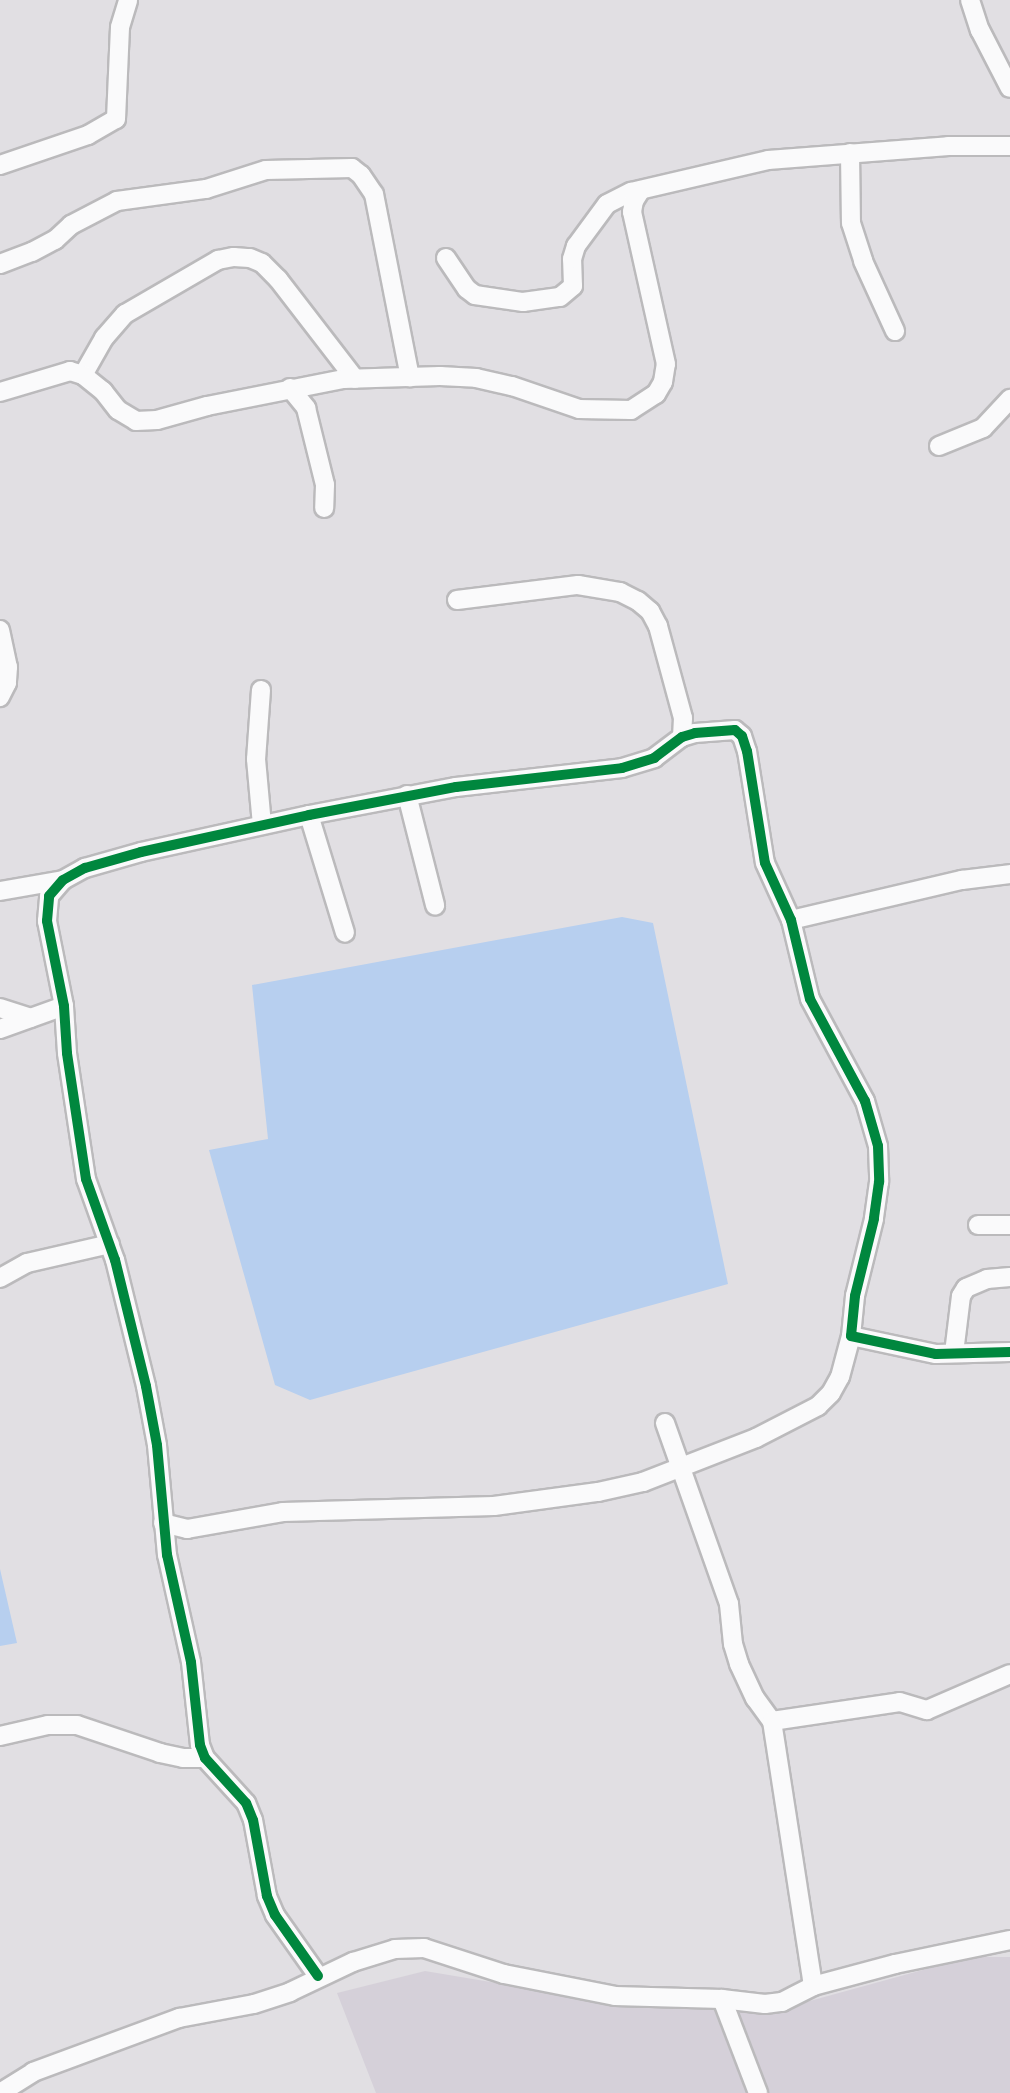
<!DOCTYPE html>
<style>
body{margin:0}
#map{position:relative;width:1010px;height:2093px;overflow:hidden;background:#e1dfe3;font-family:"PT Sans Narrow",sans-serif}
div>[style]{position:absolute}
.built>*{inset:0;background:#d5d0d9}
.water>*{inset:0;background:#b7cfef}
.roads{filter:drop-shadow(2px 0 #bbbabc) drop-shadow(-2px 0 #bbbabc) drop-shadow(0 2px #bbbabc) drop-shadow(0 -2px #bbbabc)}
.minor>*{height:18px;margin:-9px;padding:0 9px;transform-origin:9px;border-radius:9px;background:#fafafb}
.cycleway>*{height:10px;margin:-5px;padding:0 5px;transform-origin:5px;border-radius:5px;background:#00873e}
span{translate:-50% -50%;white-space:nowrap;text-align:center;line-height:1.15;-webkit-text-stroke:7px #eeecf2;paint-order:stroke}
</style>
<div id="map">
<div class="built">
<i style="clip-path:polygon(970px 1957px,1010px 1957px,1010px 2093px,376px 2093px,337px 1993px,425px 1971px,611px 2002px,766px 2013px)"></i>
</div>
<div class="water">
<i style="clip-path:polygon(622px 917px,653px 923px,728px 1284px,310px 1400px,275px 1385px,209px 1150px,268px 1139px,252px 985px)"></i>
<i style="clip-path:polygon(0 1569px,17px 1643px,0 1646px)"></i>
</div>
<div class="roads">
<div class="minor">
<i style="left:970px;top:0;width:32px;rotate:72deg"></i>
<i style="left:980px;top:30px;width:65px;rotate:62.7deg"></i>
<i style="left:850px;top:153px;width:70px;rotate:89.2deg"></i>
<i style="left:851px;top:223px;width:40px;rotate:72deg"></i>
<i style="left:863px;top:261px;width:77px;rotate:65.4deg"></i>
<i style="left:0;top:165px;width:93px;rotate:-18.8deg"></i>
<i style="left:88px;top:135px;width:32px;rotate:-30deg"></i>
<i style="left:116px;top:119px;width:92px;rotate:-87.5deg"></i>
<i style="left:120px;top:27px;width:28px;rotate:-73deg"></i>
<i style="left:446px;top:258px;width:37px;rotate:56deg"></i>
<i style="left:467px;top:289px;width:10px;rotate:37deg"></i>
<i style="left:475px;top:295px;width:49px;rotate:8.3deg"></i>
<i style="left:523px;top:302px;width:37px;rotate:-8deg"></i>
<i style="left:560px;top:297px;width:17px;rotate:-40deg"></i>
<i style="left:573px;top:286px;width:27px;rotate:-92deg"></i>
<i style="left:572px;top:259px;width:14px;rotate:-73deg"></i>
<i style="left:576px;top:246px;width:52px;rotate:-53.6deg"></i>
<i style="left:607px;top:204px;width:27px;rotate:-27deg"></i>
<i style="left:631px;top:192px;width:141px;rotate:-13.1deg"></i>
<i style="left:768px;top:160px;width:181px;rotate:-4.4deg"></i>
<i style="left:948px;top:146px;width:62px"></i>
<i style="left:0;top:264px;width:34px;rotate:-21deg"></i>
<i style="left:32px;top:252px;width:26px;rotate:-28deg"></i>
<i style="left:55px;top:240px;width:22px;rotate:-43deg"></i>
<i style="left:71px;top:225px;width:52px;rotate:-27.6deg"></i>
<i style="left:117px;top:201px;width:90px;rotate:-7.7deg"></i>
<i style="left:206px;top:189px;width:63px;rotate:-17.6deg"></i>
<i style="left:266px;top:170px;width:86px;rotate:-1.3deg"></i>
<i style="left:352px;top:168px;width:11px;rotate:38deg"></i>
<i style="left:361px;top:175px;width:23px;rotate:56deg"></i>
<i style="left:374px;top:194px;width:187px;rotate:78.9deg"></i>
<i style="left:83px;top:375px;width:43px;rotate:-60.4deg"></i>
<i style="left:104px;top:338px;width:32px;rotate:-49deg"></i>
<i style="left:125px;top:314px;width:108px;rotate:-30.1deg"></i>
<i style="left:218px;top:260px;width:16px;rotate:-11deg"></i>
<i style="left:234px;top:257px;width:16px;rotate:4deg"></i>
<i style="left:250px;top:258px;width:13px;rotate:23deg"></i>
<i style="left:262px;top:263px;width:23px;rotate:45deg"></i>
<i style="left:278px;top:279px;width:126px;rotate:52.4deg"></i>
<i style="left:290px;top:388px;width:26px;rotate:51deg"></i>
<i style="left:306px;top:408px;width:79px;rotate:76.1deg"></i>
<i style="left:325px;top:485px;width:23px;rotate:92deg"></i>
<i style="left:0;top:392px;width:73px;rotate:-16.7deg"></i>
<i style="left:70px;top:371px;width:14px;rotate:17deg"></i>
<i style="left:83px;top:375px;width:26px;rotate:39deg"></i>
<i style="left:103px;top:391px;width:24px;rotate:52deg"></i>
<i style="left:118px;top:410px;width:21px;rotate:31deg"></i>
<i style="left:136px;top:421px;width:21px;rotate:-3deg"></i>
<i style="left:157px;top:420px;width:52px;rotate:-15.6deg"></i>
<i style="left:207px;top:406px;width:139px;rotate:-11.2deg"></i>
<i style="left:343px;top:379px;width:97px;rotate:-1.8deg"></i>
<i style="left:440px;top:376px;width:36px;rotate:3deg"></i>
<i style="left:476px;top:378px;width:37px;rotate:13deg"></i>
<i style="left:512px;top:386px;width:71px;rotate:18.9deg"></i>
<i style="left:579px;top:409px;width:52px;rotate:1.1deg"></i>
<i style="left:631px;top:410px;width:30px;rotate:-33deg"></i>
<i style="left:656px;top:394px;width:14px;rotate:-60deg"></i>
<i style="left:663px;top:382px;width:18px;rotate:-81deg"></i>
<i style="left:666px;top:364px;width:156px;rotate:-102.6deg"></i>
<i style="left:632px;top:212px;width:11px;rotate:-80deg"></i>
<i style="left:634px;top:201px;width:13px;rotate:-58deg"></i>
<i style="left:939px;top:446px;width:48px;rotate:-22.2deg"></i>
<i style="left:983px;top:428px;width:40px;rotate:-47deg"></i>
<i style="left:457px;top:600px;width:122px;rotate:-7.1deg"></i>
<i style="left:578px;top:585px;width:43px;rotate:9.5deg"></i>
<i style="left:620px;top:592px;width:20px;rotate:27deg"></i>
<i style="left:638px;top:601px;width:16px;rotate:40deg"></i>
<i style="left:650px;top:611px;width:17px;rotate:62deg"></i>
<i style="left:658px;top:626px;width:95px;rotate:74.8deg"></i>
<i style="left:683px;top:718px;width:19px;rotate:93deg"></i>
<i style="left:0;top:630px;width:38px;rotate:78deg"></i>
<i style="left:8px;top:667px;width:16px;rotate:94deg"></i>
<i style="left:7px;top:683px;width:16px;rotate:117deg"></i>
<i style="left:261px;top:690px;width:69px;rotate:94.1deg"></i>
<i style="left:256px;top:759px;width:66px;rotate:84.8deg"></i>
<i style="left:407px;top:795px;width:114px;rotate:75.7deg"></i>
<i style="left:309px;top:815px;width:123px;rotate:73deg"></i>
<i style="left:0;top:891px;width:64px;rotate:-9.9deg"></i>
<i style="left:791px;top:920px;width:176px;rotate:-13.2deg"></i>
<i style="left:962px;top:880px;width:48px;rotate:-7.1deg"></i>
<i style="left:0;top:1008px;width:32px;rotate:18deg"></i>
<i style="left:0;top:1029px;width:68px;rotate:-19.8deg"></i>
<i style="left:978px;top:1225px;width:32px"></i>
<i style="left:0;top:1278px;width:31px;rotate:-29deg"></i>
<i style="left:27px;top:1263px;width:85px;rotate:-12.9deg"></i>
<i style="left:954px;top:1353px;width:57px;rotate:-83deg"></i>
<i style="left:961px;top:1296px;width:9px;rotate:-58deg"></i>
<i style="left:966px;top:1288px;width:23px;rotate:-23deg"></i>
<i style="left:987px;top:1279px;width:23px;rotate:-5deg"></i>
<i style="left:665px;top:1423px;width:192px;rotate:70.5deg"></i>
<i style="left:729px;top:1604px;width:40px;rotate:84.3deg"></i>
<i style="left:733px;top:1644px;width:21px;rotate:73deg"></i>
<i style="left:739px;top:1664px;width:38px;rotate:65deg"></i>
<i style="left:755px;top:1698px;width:29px;rotate:54deg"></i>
<i style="left:772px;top:1721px;width:268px;rotate:81.2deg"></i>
<i style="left:163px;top:1523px;width:25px;rotate:14deg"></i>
<i style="left:187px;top:1529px;width:97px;rotate:-10deg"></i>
<i style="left:283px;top:1512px;width:211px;rotate:-1.6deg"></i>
<i style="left:494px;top:1506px;width:105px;rotate:-7.7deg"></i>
<i style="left:598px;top:1492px;width:46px;rotate:-12.5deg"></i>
<i style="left:643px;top:1482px;width:121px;rotate:-21.3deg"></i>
<i style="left:756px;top:1438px;width:70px;rotate:-27.3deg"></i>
<i style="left:818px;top:1406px;width:18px;rotate:-45deg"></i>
<i style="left:831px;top:1393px;width:18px;rotate:-61deg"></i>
<i style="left:840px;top:1377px;width:42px;rotate:-75deg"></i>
<i style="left:772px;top:1721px;width:129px;rotate:-8.4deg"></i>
<i style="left:900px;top:1702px;width:28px;rotate:17deg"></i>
<i style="left:927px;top:1710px;width:90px;rotate:-23.4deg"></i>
<i style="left:0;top:1736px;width:49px;rotate:-12.9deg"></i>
<i style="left:48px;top:1725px;width:29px"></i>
<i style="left:77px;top:1725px;width:88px;rotate:18.6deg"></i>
<i style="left:160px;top:1753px;width:24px;rotate:12deg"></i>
<i style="left:183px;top:1758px;width:22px"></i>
<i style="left:318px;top:1976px;width:75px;rotate:-125.2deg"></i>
<i style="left:275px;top:1915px;width:21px;rotate:-113deg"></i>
<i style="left:267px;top:1896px;width:77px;rotate:-100.4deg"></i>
<i style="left:253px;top:1820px;width:18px;rotate:-112deg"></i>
<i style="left:246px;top:1803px;width:61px;rotate:-132.3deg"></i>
<i style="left:205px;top:1758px;width:14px;rotate:-111deg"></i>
<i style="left:200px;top:1745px;width:83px;rotate:-96.2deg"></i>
<i style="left:191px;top:1662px;width:110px;rotate:-102.6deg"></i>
<i style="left:167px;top:1555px;width:110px;rotate:-95.2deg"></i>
<i style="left:157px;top:1445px;width:60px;rotate:-100.6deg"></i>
<i style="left:146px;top:1386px;width:130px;rotate:-103.8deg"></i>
<i style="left:115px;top:1260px;width:86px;rotate:-109.7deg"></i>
<i style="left:86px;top:1179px;width:127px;rotate:-98.6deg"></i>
<i style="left:67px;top:1053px;width:47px;rotate:-93.7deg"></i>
<i style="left:64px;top:1006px;width:87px;rotate:-101.3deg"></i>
<i style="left:47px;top:921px;width:25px;rotate:-85deg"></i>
<i style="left:49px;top:896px;width:21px;rotate:-49deg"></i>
<i style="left:63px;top:880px;width:25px;rotate:-29deg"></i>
<i style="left:85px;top:868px;width:58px;rotate:-15.9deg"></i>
<i style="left:141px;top:852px;width:172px;rotate:-12.4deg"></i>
<i style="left:309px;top:815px;width:150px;rotate:-10.8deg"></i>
<i style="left:456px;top:787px;width:167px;rotate:-6.5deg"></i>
<i style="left:622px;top:768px;width:34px;rotate:-17deg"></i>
<i style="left:654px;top:758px;width:35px;rotate:-37deg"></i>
<i style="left:682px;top:737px;width:14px;rotate:-17deg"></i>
<i style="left:695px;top:733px;width:40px;rotate:-4.3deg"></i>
<i style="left:735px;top:730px;width:9px;rotate:41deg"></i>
<i style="left:742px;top:736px;width:16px;rotate:72deg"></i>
<i style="left:747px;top:751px;width:113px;rotate:80.9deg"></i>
<i style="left:765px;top:863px;width:63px;rotate:65.5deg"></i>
<i style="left:791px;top:920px;width:81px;rotate:76.5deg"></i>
<i style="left:810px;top:999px;width:116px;rotate:61.7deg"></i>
<i style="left:865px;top:1101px;width:47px;rotate:73.9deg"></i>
<i style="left:878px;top:1146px;width:36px;rotate:88deg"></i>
<i style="left:879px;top:1182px;width:37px;rotate:98deg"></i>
<i style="left:874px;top:1219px;width:79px;rotate:103.9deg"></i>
<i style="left:855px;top:1296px;width:40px;rotate:95.7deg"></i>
<i style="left:851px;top:1336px;width:87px;rotate:12deg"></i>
<i style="left:936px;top:1354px;width:74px;rotate:-1.5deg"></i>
<i style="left:722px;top:1999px;width:101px;rotate:69deg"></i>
<i style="left:0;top:2093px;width:39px;rotate:-32deg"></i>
<i style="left:33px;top:2072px;width:156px;rotate:-20.3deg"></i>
<i style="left:179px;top:2018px;width:76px;rotate:-10.6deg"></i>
<i style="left:254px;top:2004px;width:38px;rotate:-18deg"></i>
<i style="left:290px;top:1992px;width:70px;rotate:-25.5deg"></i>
<i style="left:353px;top:1962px;width:44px;rotate:-17.2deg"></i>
<i style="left:395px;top:1949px;width:29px;rotate:-2deg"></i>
<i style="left:424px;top:1948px;width:84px;rotate:18deg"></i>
<i style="left:504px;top:1974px;width:113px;rotate:11.2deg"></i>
<i style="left:615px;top:1996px;width:107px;rotate:1.6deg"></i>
<i style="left:722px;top:1999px;width:43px;rotate:6.6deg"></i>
<i style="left:765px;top:2004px;width:17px;rotate:-7deg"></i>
<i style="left:782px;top:2002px;width:35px;rotate:-27deg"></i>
<i style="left:813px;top:1986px;width:85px;rotate:-15deg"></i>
<i style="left:895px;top:1964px;width:117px;rotate:-11.8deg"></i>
</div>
</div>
<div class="cycleway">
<i style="left:318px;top:1976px;width:75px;rotate:-125.2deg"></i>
<i style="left:275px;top:1915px;width:21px;rotate:-113deg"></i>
<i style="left:267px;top:1896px;width:77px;rotate:-100.4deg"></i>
<i style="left:253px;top:1820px;width:18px;rotate:-112deg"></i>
<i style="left:246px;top:1803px;width:61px;rotate:-132.3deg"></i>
<i style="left:205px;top:1758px;width:14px;rotate:-111deg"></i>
<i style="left:200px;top:1745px;width:83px;rotate:-96.2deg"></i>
<i style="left:191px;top:1662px;width:110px;rotate:-102.6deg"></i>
<i style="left:167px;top:1555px;width:110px;rotate:-95.2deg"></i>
<i style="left:157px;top:1445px;width:60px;rotate:-100.6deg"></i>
<i style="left:146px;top:1386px;width:130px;rotate:-103.8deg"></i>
<i style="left:115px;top:1260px;width:86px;rotate:-109.7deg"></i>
<i style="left:86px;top:1179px;width:127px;rotate:-98.6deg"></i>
<i style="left:67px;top:1053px;width:47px;rotate:-93.7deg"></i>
<i style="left:64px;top:1006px;width:87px;rotate:-101.3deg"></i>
<i style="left:47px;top:921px;width:25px;rotate:-85deg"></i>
<i style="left:49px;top:896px;width:21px;rotate:-49deg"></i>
<i style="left:63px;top:880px;width:25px;rotate:-29deg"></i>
<i style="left:85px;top:868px;width:58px;rotate:-15.9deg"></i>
<i style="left:141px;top:852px;width:172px;rotate:-12.4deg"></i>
<i style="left:309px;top:815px;width:150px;rotate:-10.8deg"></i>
<i style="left:456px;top:787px;width:167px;rotate:-6.5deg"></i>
<i style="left:622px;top:768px;width:34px;rotate:-17deg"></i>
<i style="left:654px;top:758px;width:35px;rotate:-37deg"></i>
<i style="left:682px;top:737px;width:14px;rotate:-17deg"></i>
<i style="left:695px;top:733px;width:40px;rotate:-4.3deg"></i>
<i style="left:735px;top:730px;width:9px;rotate:41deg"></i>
<i style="left:742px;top:736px;width:16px;rotate:72deg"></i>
<i style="left:747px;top:751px;width:113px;rotate:80.9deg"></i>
<i style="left:765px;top:863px;width:63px;rotate:65.5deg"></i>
<i style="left:791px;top:920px;width:81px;rotate:76.5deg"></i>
<i style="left:810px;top:999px;width:116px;rotate:61.7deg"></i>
<i style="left:865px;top:1101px;width:47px;rotate:73.9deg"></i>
<i style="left:878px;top:1146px;width:36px;rotate:88deg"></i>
<i style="left:879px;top:1182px;width:37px;rotate:98deg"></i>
<i style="left:874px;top:1219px;width:79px;rotate:103.9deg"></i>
<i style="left:855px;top:1296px;width:40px;rotate:95.7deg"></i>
<i style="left:851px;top:1336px;width:87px;rotate:12deg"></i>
<i style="left:936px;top:1354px;width:74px;rotate:-1.5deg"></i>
</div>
</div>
